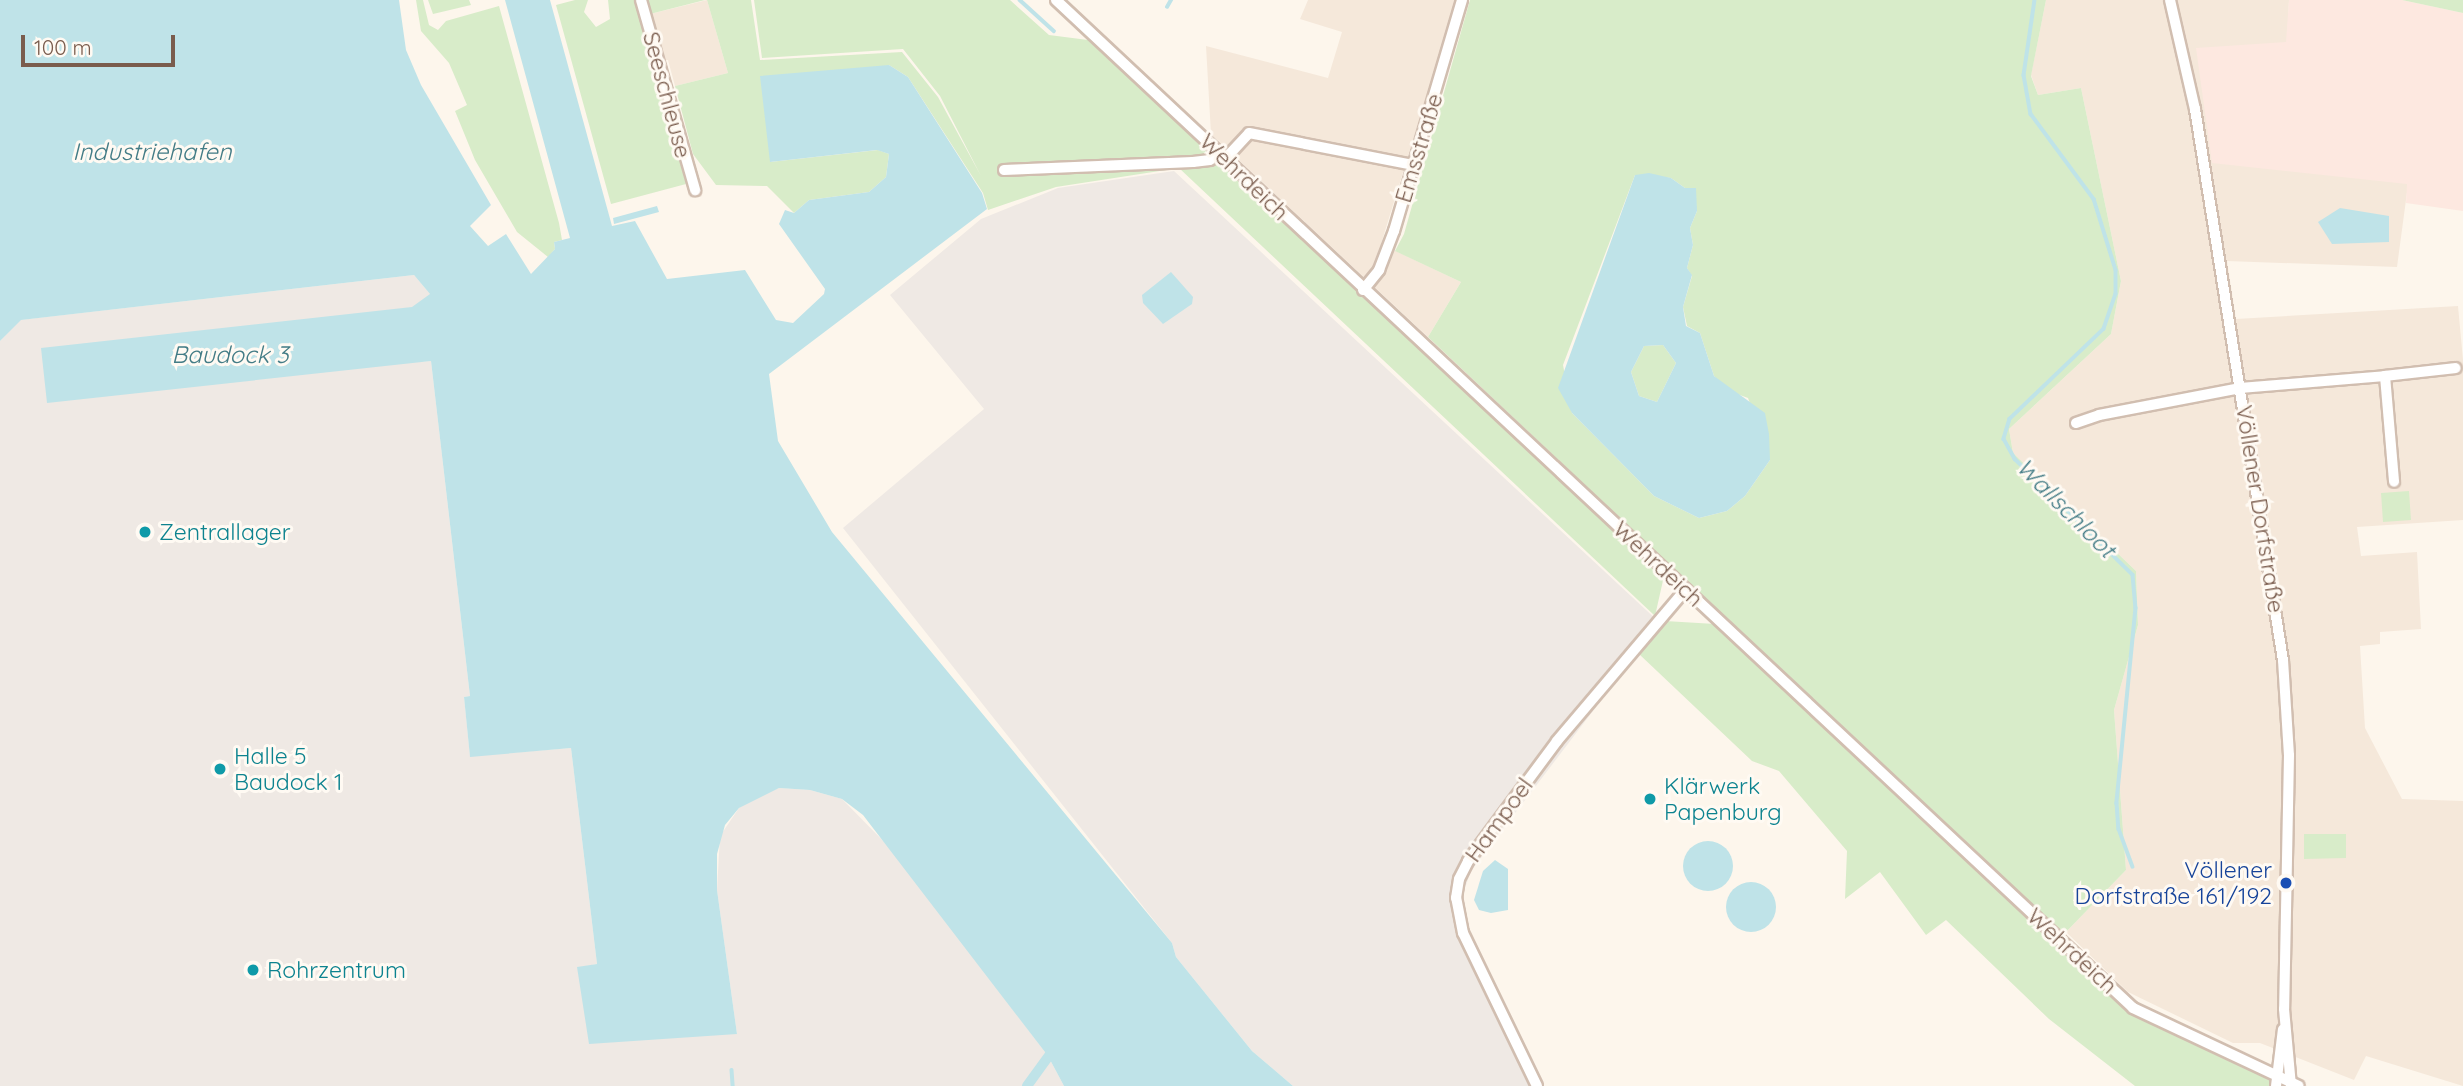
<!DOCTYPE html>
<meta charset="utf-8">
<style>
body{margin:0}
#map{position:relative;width:2463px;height:1086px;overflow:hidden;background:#fdf6ec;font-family:Quicksand,sans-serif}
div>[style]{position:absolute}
.residential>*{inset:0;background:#f5e8da}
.commercial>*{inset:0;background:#fde8e0}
.industrial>*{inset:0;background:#efe9e4}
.green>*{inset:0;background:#d8ecc9}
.water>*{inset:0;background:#bfe3e8}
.round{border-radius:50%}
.stream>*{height:3.5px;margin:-1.75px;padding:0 1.75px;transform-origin:1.75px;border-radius:1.75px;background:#bfe3e8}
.canal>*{height:10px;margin:-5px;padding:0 5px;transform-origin:5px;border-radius:5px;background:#bfe3e8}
.roads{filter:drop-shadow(2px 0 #d1beb0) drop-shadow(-2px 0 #d1beb0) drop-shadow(0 2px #d1beb0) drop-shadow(0 -2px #d1beb0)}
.minor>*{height:10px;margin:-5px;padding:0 5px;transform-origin:5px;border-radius:5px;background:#fff}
.dots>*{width:19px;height:19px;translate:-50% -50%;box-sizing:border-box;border:4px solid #fffaf3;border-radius:50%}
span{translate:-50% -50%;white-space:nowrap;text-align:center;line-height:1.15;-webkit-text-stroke:6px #fffaf3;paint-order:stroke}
.street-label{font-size:23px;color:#7a5c4d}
.culture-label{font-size:23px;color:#0d838f}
.left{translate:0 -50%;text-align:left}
.transit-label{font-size:23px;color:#164399}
.right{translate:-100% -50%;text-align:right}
.water-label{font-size:24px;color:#437c86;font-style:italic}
.scale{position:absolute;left:21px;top:35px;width:154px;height:32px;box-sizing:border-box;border:4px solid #7a5c4d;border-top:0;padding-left:9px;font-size:21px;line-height:24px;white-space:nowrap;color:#7a5c4d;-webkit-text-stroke:5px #fffaf3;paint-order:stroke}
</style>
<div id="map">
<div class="residential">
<i style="clip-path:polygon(707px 0,728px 73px,675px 86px,668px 60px,661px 61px,650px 14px)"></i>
<i style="clip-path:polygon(1308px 0,1456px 0,1381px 244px,1461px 282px,1428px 337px,1211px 134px,1206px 46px,1328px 78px,1342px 32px,1300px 19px)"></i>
<i style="clip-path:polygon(2046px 0,2289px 0,2287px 42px,2408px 185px,2397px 267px,2227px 261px,2236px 319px,2458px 306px,2463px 360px,2463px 520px,2357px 527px,2361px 556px,2417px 552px,2421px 629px,2380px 632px,2380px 644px,2360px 646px,2365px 728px,2402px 799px,2463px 801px,2463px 1086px,2366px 1056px,2354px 1080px,2260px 1043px,2233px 1043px,2128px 992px,2066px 932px,2126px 870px,2114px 710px,2138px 625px,2136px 571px,2013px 453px,2009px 429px,2111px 334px,2121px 281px,2081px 88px,2038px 95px,2031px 75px)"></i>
</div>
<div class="commercial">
<i style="clip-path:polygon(2289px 0,2402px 0,2463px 13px,2463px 211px,2406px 203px,2407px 184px,2212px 163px,2196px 48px,2286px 42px)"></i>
</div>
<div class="industrial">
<i style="clip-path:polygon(1174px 171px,1660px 623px,1471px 871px,1461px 899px,1457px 929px,1529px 1086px,1293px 1086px,1252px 1051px,1176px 957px,1172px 943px,843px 528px,984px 409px,890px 295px,981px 219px,1058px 188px)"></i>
<i style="clip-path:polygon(414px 275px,431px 295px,419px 362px,431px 361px,470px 696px,464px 697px,470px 756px,571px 748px,597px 964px,577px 968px,737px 1034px,717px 890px,720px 836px,739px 808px,756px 796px,779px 788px,810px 790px,842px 799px,894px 852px,1048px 1056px,1064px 1086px,0 1086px,0 341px,20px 320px)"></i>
</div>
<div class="green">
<i style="clip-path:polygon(416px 0,423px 0,429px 25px,438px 30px,446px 21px,499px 6px,559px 223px,562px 240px,554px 242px,555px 249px,548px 257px,517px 232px,475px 160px,455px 111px,467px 105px,449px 63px,421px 31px)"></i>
<i style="clip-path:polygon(428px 0,469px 0,471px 5px,433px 14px)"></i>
<i style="clip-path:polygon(575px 0,588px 0,584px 12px,596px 27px,610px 19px,608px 0,635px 0,686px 184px,611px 204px,556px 5px)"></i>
<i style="clip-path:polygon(646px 0,705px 0,650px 14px)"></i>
<i style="clip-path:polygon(707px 0,751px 0,760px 60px,902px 52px,938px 97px,981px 176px,940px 96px,903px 49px,762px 58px,754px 0,1010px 0,1049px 35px,1088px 40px,1664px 576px,1655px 616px,1179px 168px,1056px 187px,988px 210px,983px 193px,908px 77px,889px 65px,770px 162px,878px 150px,889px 154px,886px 177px,869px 192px,809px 200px,794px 213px,767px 186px,716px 185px,693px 154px,675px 86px,728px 73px)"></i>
<i style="clip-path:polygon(evenodd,1470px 0,2046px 0,2031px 76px,2038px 95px,2081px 88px,2121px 281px,2111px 334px,2009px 429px,2013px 453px,2136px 571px,2138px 625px,2114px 710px,2126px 870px,2066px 932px,2051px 925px,1428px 337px,1461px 282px,1395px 251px,1404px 234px,1470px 0,1635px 175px,1671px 178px,1685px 188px,1697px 211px,1690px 228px,1693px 245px,1687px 268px,1692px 276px,1683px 307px,1687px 326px,1700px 333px,1714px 376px,1729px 391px,1748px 398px,1770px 460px,1745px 496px,1727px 511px,1699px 518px,1654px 496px,1572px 413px,1563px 365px,1635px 175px)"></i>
<i style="clip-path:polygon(2402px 0,2463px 0,2463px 13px)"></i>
<i style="clip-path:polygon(1663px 345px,1676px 363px,1657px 402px,1639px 396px,1631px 372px,1644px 346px)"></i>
<i style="clip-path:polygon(2409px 491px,2411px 520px,2383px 522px,2381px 493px)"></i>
<i style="clip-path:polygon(1665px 621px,1715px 624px,2131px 1011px,2272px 1081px,2272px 1086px,2135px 1086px,2049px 1019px,1946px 920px,1926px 935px,1880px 872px,1845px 899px,1847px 851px,1779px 771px,1752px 761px,1639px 654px)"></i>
<i style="clip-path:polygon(2304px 834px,2346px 834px,2346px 858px,2304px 859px)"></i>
</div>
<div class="water">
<i style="clip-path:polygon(0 0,399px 0,406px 50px,421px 85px,491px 205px,470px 226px,488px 246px,506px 234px,531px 274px,555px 249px,554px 242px,570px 238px,505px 0,550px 0,612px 226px,635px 221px,667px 279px,745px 270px,776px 320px,793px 323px,824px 294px,825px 289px,779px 224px,785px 210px,794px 213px,809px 200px,869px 192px,886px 177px,889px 154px,877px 150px,770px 162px,760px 76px,889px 65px,908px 77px,982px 193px,987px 209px,769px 374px,778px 441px,832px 532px,1172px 943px,1176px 957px,1252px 1051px,1293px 1086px,1064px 1086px,1048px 1056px,863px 815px,842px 799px,810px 790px,779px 788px,739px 808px,725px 825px,717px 854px,717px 890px,737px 1034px,589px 1044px,577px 967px,597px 964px,571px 748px,470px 757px,464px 697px,470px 696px,431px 361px,47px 403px,41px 348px,412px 307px,430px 294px,414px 275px,21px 320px,0 341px)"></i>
<i style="clip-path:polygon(evenodd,1649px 173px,1671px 178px,1685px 188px,1696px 188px,1697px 211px,1690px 228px,1693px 245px,1687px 268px,1692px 275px,1683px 307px,1686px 326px,1700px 333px,1714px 376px,1765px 413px,1769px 434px,1770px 460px,1745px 496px,1727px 511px,1699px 518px,1654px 496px,1572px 413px,1558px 388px,1635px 175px,1649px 173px,1663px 345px,1676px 363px,1657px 402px,1639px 396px,1631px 372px,1644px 346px,1663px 345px)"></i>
<i style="clip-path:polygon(657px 206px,659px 212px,614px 224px,613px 218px)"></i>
<i style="clip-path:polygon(2340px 208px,2389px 216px,2389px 242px,2332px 244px,2318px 222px)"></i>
<i style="clip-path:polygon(1171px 272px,1193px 297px,1192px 304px,1163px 324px,1143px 303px,1142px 295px)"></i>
<i class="round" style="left:1683px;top:841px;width:50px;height:50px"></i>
<i style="clip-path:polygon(1495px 860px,1508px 869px,1508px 910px,1491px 913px,1479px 910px,1474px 900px,1483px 871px)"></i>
<i class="round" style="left:1726px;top:882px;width:50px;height:50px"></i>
</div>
<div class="stream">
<i style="left:1020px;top:0;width:46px;rotate:42.4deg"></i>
<i style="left:2035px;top:0;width:76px;rotate:98.3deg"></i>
<i style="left:2024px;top:75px;width:40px;rotate:80deg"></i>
<i style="left:2031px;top:114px;width:106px;rotate:53.5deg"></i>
<i style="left:2094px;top:199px;width:74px;rotate:72.8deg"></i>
<i style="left:2116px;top:270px;width:24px;rotate:90deg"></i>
<i style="left:2116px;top:294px;width:37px;rotate:109deg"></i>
<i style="left:2104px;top:329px;width:130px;rotate:136.2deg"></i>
<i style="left:2010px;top:419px;width:21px;rotate:107deg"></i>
<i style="left:2004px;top:439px;width:23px;rotate:61deg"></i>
<i style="left:2015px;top:459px;width:165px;rotate:44.5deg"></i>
<i style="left:2133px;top:575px;width:33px;rotate:85deg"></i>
<i style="left:2136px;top:608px;width:196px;rotate:95.6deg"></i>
<i style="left:2117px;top:803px;width:26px;rotate:86deg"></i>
<i style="left:2119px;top:829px;width:40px;rotate:69.8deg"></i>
<i style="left:1167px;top:7px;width:8px;rotate:-60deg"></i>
<i style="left:732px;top:1070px;width:16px;rotate:86deg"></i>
</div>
<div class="canal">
<i style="left:1027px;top:1086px;width:49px;rotate:-54.1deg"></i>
</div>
<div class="roads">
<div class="minor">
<i style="left:641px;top:0;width:198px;rotate:74.1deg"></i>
<i style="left:1056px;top:0;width:1475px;rotate:43.1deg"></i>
<i style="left:2133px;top:1008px;width:183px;rotate:25.2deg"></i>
<i style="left:2170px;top:0;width:112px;rotate:77.1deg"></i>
<i style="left:2195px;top:109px;width:558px;rotate:80.93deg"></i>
<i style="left:2283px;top:660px;width:95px;rotate:86.4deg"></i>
<i style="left:2289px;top:755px;width:254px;rotate:91.1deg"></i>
<i style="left:2284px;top:1009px;width:77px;rotate:84.8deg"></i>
<i style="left:1225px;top:159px;width:35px;rotate:-47deg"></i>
<i style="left:1249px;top:133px;width:168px;rotate:11deg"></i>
<i style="left:1004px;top:170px;width:189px;rotate:-2.4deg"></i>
<i style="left:1193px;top:162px;width:17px;rotate:-7deg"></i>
<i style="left:1210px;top:160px;width:11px;rotate:-45deg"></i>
<i style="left:1363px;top:290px;width:26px;rotate:-51deg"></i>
<i style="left:1379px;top:270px;width:42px;rotate:-69deg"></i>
<i style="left:1394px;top:231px;width:241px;rotate:-73.6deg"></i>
<i style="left:2385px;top:376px;width:71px;rotate:-6.4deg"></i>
<i style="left:2076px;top:423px;width:24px;rotate:-19deg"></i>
<i style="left:2099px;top:415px;width:144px;rotate:-10.8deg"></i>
<i style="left:2240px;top:388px;width:145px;rotate:-4.7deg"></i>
<i style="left:2385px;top:376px;width:106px;rotate:85.1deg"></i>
<i style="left:1537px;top:1086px;width:170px;rotate:-115.8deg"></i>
<i style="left:1463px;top:933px;width:36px;rotate:-101deg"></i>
<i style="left:1456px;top:898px;width:19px;rotate:-81deg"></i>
<i style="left:1459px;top:879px;width:20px;rotate:-63deg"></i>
<i style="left:1468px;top:861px;width:149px;rotate:-53.4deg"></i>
<i style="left:1557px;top:741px;width:199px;rotate:-49.7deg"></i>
<i style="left:2276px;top:1086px;width:57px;rotate:-83deg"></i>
</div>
</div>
<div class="dots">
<i style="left:145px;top:532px;background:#0f9aa8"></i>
<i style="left:220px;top:769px;background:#0f9aa8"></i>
<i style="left:1650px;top:799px;background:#0f9aa8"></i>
<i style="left:2286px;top:883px;background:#1a4fb4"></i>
<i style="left:253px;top:970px;background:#0f9aa8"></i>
</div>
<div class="street-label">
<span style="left:667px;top:95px;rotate:75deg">Seeschleuse</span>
<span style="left:1419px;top:148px;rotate:-73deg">Emsstraße</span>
<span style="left:1244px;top:177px;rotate:44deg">Wehrdeich</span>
<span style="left:2260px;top:509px;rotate:81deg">Völlener Dorfstraße</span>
<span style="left:1658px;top:564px;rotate:43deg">Wehrdeich</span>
<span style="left:1499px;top:820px;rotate:-54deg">Hampoel</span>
<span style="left:2072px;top:951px;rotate:43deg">Wehrdeich</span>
</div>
<div class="culture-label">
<span class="left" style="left:159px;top:532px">Zentrallager</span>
<span class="left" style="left:234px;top:769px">Halle 5<br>Baudock 1</span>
<span class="left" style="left:1664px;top:799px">Klärwerk<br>Papenburg</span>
<span class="left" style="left:267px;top:970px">Rohrzentrum</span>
</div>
<div class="transit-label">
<span class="right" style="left:2272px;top:883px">Völlener<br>Dorfstraße 161/192</span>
</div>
<div class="water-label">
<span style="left:152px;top:152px">Industriehafen</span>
<span style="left:230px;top:355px">Baudock 3</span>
<span style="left:2066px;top:508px;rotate:45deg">Wallschloot</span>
</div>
<div class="scale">100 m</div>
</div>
